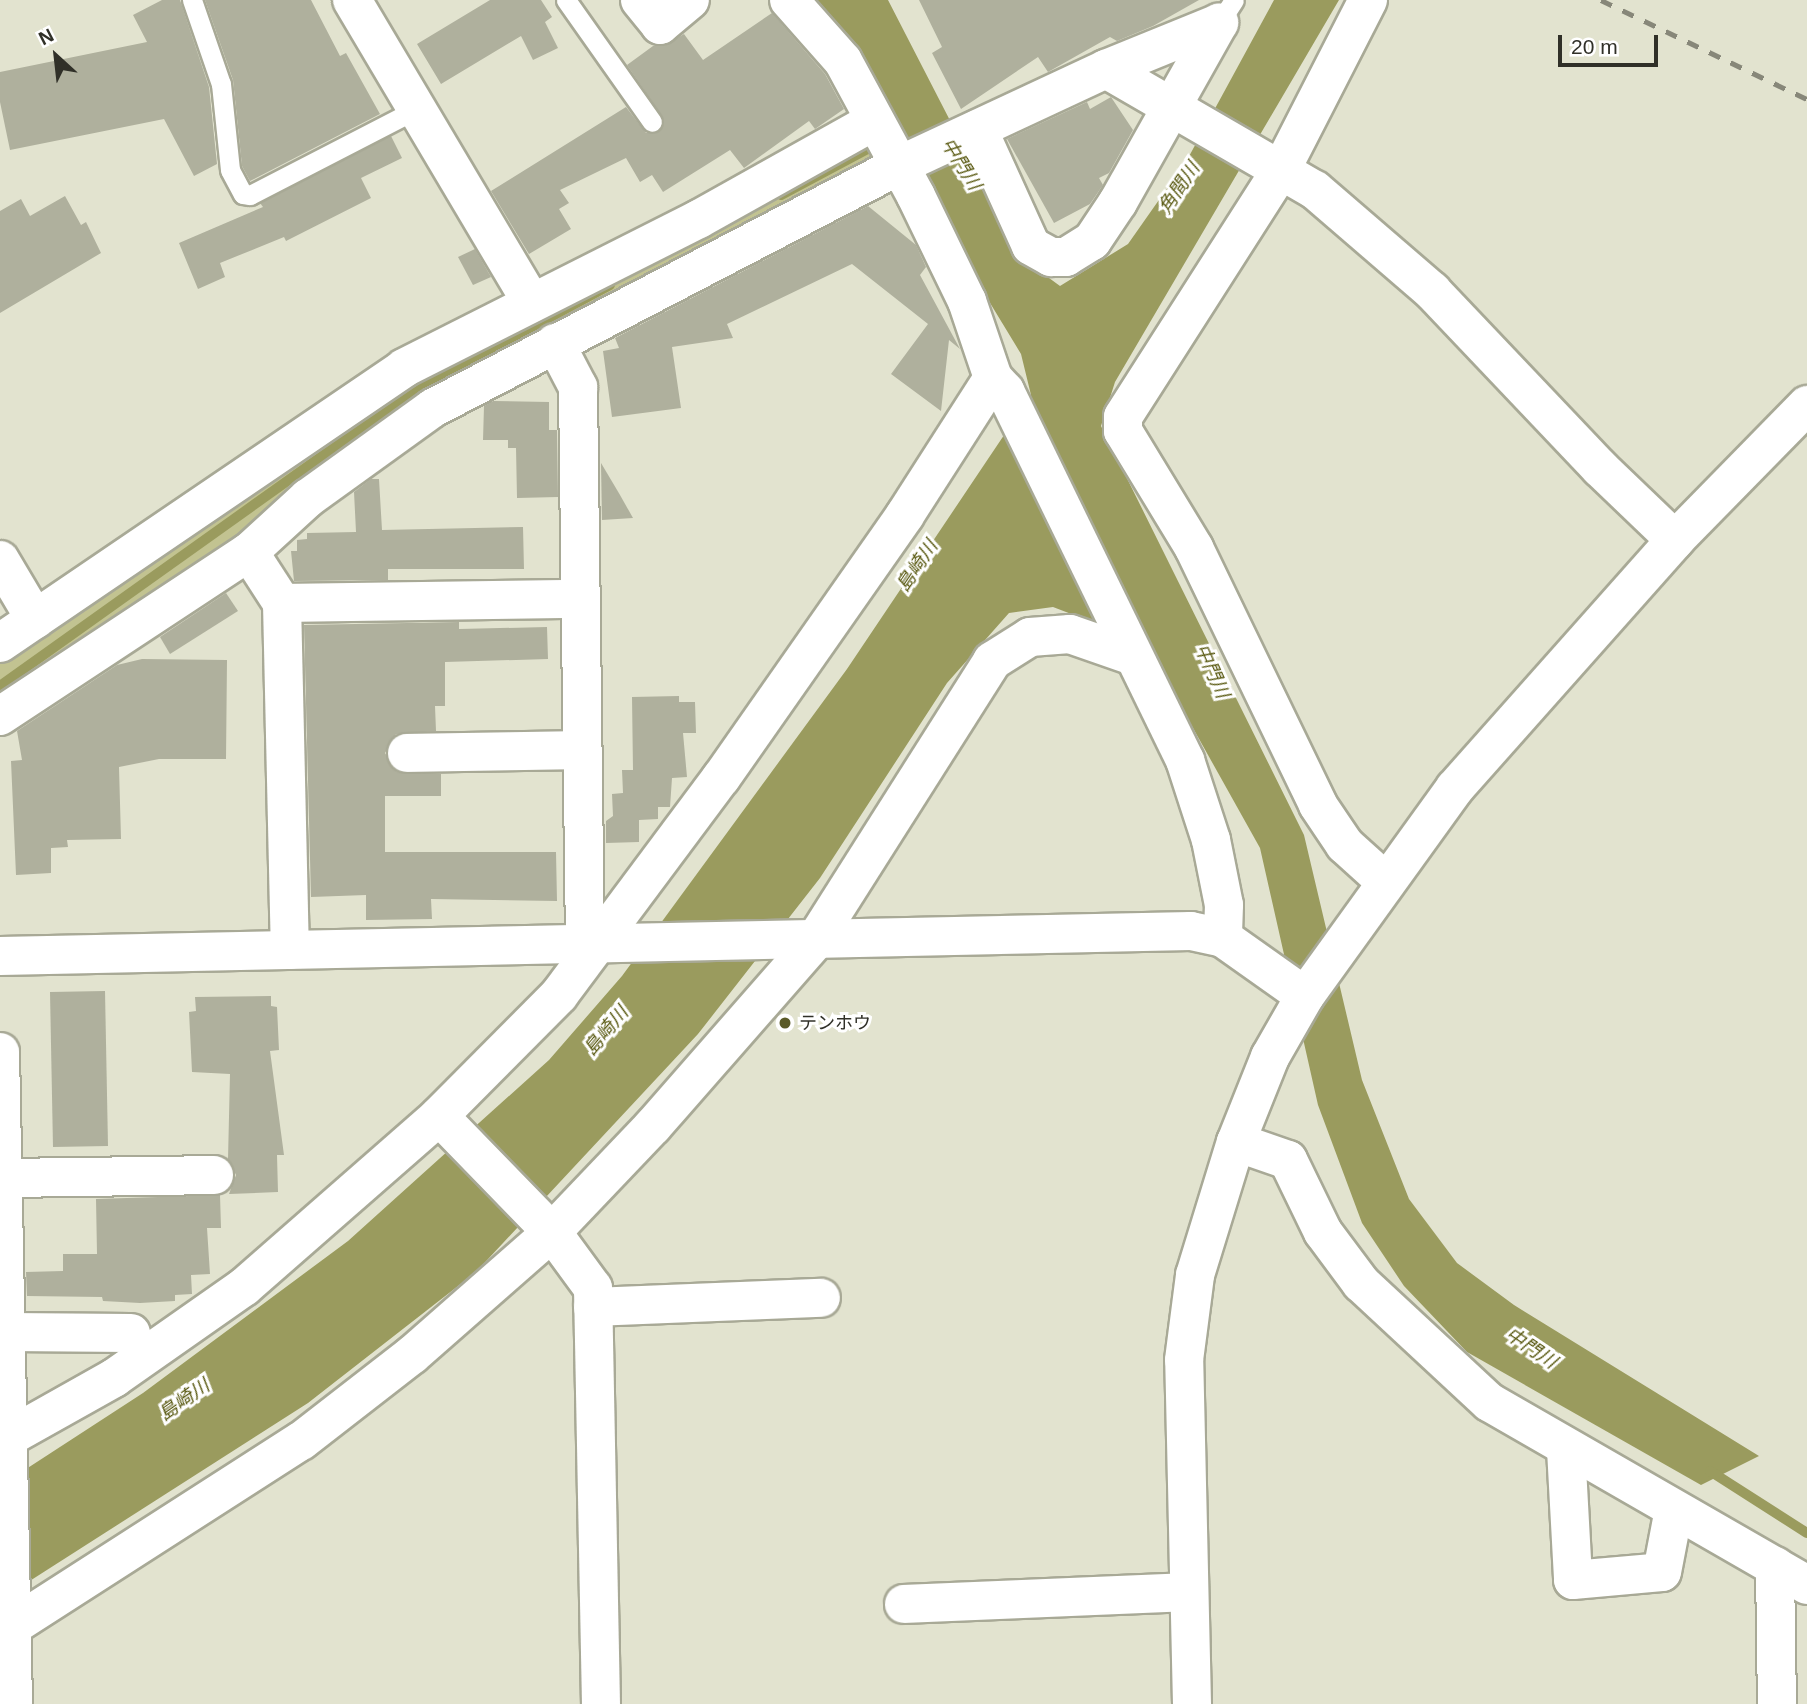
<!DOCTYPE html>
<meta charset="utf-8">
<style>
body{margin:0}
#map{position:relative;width:1807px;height:1704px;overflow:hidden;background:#e2e3cf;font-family:Arial,"Noto Sans JP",sans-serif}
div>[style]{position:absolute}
.green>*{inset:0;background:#c2c391}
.water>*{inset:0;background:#9a9b5e}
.stream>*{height:10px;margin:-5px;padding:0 5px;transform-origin:5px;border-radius:5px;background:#9a9b5e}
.building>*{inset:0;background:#afb09d}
.roads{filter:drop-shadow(2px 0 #a8a996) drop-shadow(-2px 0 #a8a996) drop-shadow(0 2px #a8a996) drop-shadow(0 -2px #a8a996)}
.lane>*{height:19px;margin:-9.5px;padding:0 9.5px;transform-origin:9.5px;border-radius:9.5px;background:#fff}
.street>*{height:38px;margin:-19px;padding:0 19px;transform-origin:19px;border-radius:19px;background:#fff}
.secondary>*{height:38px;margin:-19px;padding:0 19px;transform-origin:19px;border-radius:19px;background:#fff}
.rail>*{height:5px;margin-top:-2.5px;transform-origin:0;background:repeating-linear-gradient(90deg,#878779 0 12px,transparent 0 24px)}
.dots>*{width:19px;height:19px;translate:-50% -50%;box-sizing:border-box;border:4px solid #fff;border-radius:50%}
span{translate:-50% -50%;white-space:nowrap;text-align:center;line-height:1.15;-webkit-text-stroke:6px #fff;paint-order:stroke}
.poi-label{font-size:18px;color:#303028}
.left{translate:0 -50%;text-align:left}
.water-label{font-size:19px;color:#595911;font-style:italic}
.north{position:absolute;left:21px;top:21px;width:70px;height:70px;-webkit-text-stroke:5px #fff;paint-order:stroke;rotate:333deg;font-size:19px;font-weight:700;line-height:28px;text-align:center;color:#303028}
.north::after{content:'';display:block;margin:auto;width:24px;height:32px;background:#303028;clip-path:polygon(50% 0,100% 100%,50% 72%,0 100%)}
.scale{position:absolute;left:1558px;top:35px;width:100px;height:32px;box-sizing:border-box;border:4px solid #303028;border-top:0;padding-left:9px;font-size:21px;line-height:24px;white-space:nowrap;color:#303028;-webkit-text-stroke:5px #fff;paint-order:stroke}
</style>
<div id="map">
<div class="green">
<i style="clip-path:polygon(866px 142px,879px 158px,271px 511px,0 702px,0 661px,381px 398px)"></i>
</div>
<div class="water">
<i style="clip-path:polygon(806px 0,888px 0,1011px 239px,1034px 267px,1060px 286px,1128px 244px,1187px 160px,1274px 0,1339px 0,1115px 382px,1101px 426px,1304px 835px,1362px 1080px,1409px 1199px,1457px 1263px,1514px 1305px,1759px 1456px,1701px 1485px,1467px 1352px,1404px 1286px,1362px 1223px,1318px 1105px,1260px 848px,1165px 678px,1100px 625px,1053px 607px,1009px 613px,947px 683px,820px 878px,698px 1034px,476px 1272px,308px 1403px,0 1600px,0 1486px,143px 1393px,348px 1241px,549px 1060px,622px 976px,847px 669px,1031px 395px,1021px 354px)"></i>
</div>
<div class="stream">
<i style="left:781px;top:195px;width:111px;rotate:-28deg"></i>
<i style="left:0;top:686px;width:511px;rotate:-35.52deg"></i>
<i style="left:416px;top:389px;width:220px;rotate:-28.2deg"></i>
<i style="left:1710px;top:1471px;width:115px;rotate:32.6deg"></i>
</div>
<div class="building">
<i style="clip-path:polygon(162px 0,180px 0,209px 87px,217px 164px,194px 176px,164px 119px,10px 150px,0 102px,0 72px,147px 42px,133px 15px)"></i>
<i style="clip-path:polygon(205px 0,311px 0,340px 56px,346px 53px,380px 114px,250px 181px,242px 166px,233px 80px)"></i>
<i style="clip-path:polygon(490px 0,541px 0,552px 17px,545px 22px,558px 48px,533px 60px,521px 36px,441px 84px,417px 44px)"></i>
<i style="clip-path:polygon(919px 0,1199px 0,1153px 26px,1117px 41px,1110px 37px,1048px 72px,1038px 57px,961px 109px,932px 53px,942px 47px)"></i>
<i style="clip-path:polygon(772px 13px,825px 74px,844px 109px,815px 129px,809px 121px,744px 168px,730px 150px,663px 192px,652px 175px,640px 182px,626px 158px,560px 190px,569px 203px,559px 209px,571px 229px,529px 254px,491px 191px,626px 107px,646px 133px,658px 132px,662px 116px,627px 65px,653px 46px,664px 46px,684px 34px,703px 60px)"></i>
<i style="clip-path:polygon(1111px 97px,1133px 130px,1109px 173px,1099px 178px,1103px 185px,1090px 204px,1054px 223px,1007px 139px,1087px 102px,1090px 109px)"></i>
<i style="clip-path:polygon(391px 136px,402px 158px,361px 178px,371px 198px,286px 241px,284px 237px,220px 263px,225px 277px,198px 289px,179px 243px,263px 207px,260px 203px)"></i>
<i style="clip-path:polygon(65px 196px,81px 225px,86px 222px,101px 253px,0 313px,0 211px,21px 199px,30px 216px)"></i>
<i style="clip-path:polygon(868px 206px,916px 245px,926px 267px,920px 275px,960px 349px,949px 340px,941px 411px,891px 374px,928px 324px,852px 264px,727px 324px,733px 338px,672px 347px,681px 408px,612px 417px,603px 351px,619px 348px,615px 338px)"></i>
<i style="clip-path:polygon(475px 249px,491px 277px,473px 285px,458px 257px)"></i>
<i style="clip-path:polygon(493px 401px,549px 402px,549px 430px,557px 430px,558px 497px,517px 498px,516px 448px,508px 448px,508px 440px,483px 440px,484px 406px)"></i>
<i style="clip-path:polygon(601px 463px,620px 495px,633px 518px,602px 520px)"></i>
<i style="clip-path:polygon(371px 479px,379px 479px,382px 530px,523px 527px,524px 569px,388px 569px,388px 580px,294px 581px,291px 551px,297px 551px,297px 540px,307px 539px,307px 533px,356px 532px,354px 492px)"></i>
<i style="clip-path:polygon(226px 593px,238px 611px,170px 654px,160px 637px)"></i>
<i style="clip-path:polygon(459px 622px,459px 629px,547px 627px,548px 659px,445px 662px,445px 706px,435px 706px,436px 731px,396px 734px,385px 753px,397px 772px,441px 774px,441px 796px,385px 796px,385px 852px,556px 852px,557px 901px,431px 899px,432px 919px,366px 920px,366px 895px,311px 897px,304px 625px)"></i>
<i style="clip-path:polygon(142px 659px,227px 660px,226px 759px,159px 759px,119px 767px,121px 839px,67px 840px,68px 847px,51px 848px,51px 873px,16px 875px,11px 761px,22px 760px,17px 731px,117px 665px)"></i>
<i style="clip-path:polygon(679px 696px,679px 702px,695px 702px,696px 733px,683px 733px,687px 777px,672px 778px,670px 807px,658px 807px,658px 819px,639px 820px,639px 842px,606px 843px,606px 821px,613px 816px,612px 794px,623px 793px,622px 770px,633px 770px,632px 697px)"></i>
<i style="clip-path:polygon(105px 991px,108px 1146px,53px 1147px,50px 992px)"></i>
<i style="clip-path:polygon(271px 996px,271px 1006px,277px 1007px,279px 1050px,270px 1051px,284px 1155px,277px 1155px,278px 1192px,229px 1194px,236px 1175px,228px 1159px,230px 1074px,192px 1072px,189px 1012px,196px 1011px,195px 997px)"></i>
<i style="clip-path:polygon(220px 1195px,221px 1228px,207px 1228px,210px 1274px,191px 1275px,192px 1294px,175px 1295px,175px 1301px,140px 1303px,103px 1301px,102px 1297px,27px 1296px,26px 1272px,63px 1271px,63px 1254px,97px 1254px,96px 1199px)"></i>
</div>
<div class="roads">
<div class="lane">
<i style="left:192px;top:0;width:89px;rotate:71deg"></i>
<i style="left:221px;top:84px;width:86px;rotate:84deg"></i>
<i style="left:230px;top:170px;width:27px;rotate:62deg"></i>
<i style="left:243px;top:194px;width:7px;rotate:8deg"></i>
<i style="left:250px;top:195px;width:186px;rotate:-27.3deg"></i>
<i style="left:566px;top:0;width:149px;rotate:54.8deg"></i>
<i style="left:1219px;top:23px;width:27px;rotate:-57deg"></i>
</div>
<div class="street">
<i style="left:352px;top:0;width:352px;rotate:59.3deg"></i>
<i style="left:640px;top:0;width:32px;rotate:51deg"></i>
<i style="left:660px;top:25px;width:39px;rotate:-40deg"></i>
<i style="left:789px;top:0;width:81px;rotate:48.5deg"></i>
<i style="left:843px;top:61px;width:153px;rotate:61.6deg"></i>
<i style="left:916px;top:196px;width:117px;rotate:64.1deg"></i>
<i style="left:967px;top:301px;width:81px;rotate:71.3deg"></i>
<i style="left:993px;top:378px;width:18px;rotate:47deg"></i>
<i style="left:1005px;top:391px;width:411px;rotate:64deg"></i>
<i style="left:1185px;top:760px;width:84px;rotate:72deg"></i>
<i style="left:1211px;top:840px;width:66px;rotate:78.7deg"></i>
<i style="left:1224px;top:905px;width:33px;rotate:92deg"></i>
<i style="left:1368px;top:0;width:189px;rotate:117.1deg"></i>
<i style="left:1282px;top:168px;width:295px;rotate:122.6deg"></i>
<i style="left:1123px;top:417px;width:14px;rotate:90deg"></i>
<i style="left:1123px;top:431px;width:137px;rotate:58.7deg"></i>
<i style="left:1194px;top:548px;width:285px;rotate:64.2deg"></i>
<i style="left:1318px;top:805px;width:48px;rotate:56deg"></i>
<i style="left:1345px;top:845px;width:55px;rotate:42.1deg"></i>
<i style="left:1106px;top:69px;width:241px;rotate:30.1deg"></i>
<i style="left:1315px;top:190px;width:155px;rotate:40.8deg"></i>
<i style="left:1432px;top:291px;width:244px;rotate:46.5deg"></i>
<i style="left:1600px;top:468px;width:104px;rotate:43.8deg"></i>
<i style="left:978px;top:129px;width:128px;rotate:65.6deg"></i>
<i style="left:1031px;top:246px;width:23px;rotate:29deg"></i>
<i style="left:1051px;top:257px;width:15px"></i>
<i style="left:1066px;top:257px;width:31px;rotate:-32deg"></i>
<i style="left:1092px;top:241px;width:47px;rotate:-56.3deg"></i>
<i style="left:1118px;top:202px;width:206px;rotate:-60.6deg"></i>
<i style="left:555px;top:343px;width:50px;rotate:62.4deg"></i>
<i style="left:578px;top:387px;width:557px;rotate:89.28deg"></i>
<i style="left:249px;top:552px;width:61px;rotate:57.1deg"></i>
<i style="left:282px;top:603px;width:298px;rotate:-0.8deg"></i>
<i style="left:0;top:560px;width:69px;rotate:59.3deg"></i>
<i style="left:282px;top:603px;width:347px;rotate:88.7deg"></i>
<i style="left:0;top:643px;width:489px;rotate:-34.2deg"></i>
<i style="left:404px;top:368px;width:330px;rotate:-26.8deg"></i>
<i style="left:699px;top:219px;width:201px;rotate:-29.2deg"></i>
<i style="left:0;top:716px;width:298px;rotate:-33.4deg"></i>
<i style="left:249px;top:552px;width:80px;rotate:-42.5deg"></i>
<i style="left:308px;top:498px;width:154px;rotate:-35.8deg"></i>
<i style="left:433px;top:408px;width:524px;rotate:-27.49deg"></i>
<i style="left:898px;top:166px;width:230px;rotate:-25deg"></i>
<i style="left:1106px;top:69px;width:122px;rotate:-22.2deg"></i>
<i style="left:407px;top:753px;width:174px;rotate:-1deg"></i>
<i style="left:0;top:1052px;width:652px;rotate:88.86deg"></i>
<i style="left:439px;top:1116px;width:162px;rotate:45.8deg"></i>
<i style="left:552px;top:1232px;width:69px;rotate:53.8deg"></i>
<i style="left:593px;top:1288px;width:416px;rotate:88.9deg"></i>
<i style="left:1236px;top:1142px;width:55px;rotate:19.1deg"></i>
<i style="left:1288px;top:1160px;width:80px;rotate:64.1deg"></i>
<i style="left:1323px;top:1232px;width:64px;rotate:53.3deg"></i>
<i style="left:1361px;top:1283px;width:175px;rotate:42.9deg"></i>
<i style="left:1489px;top:1402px;width:367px;rotate:29.9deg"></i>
<i style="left:5px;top:1178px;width:209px;rotate:-0.8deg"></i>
<i style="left:593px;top:1307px;width:228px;rotate:-2.3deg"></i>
<i style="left:8px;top:1332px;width:123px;rotate:0.5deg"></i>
<i style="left:0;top:1442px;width:131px;rotate:-29.3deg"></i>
<i style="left:114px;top:1378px;width:159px;rotate:-35deg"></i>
<i style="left:244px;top:1287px;width:259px;rotate:-41.2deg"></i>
<i style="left:439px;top:1116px;width:170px;rotate:-45.2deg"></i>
<i style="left:559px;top:995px;width:271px;rotate:-53.3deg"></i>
<i style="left:721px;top:778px;width:321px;rotate:-55deg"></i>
<i style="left:905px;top:515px;width:163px;rotate:-57.3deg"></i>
<i style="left:1566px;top:1449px;width:131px;rotate:86.9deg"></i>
<i style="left:1573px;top:1580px;width:89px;rotate:-5.1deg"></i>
<i style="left:1662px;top:1572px;width:64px;rotate:-79.2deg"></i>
<i style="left:1775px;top:1566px;width:138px;rotate:89.2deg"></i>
<i style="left:904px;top:1604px;width:285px;rotate:-2.4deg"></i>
<i style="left:0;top:1634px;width:358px;rotate:-32.7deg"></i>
<i style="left:301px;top:1441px;width:140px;rotate:-37.8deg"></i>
<i style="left:412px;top:1355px;width:186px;rotate:-41.3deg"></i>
<i style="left:552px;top:1232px;width:146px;rotate:-46.4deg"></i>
<i style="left:653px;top:1126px;width:244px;rotate:-48.8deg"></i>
<i style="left:814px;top:942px;width:333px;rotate:-57.6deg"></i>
<i style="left:992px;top:661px;width:45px;rotate:-32.3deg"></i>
<i style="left:1030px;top:637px;width:40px;rotate:-4.3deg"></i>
<i style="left:1070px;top:634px;width:67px;rotate:19.2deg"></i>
</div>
<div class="secondary">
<i style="left:0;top:956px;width:1191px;rotate:-1.2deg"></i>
<i style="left:1191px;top:931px;width:33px;rotate:12deg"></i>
<i style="left:1223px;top:938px;width:100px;rotate:35.3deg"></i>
<i style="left:1192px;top:1704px;width:344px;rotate:-91.3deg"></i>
<i style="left:1184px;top:1360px;width:86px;rotate:-82.6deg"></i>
<i style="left:1195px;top:1275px;width:139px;rotate:-72.9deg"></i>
<i style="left:1236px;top:1142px;width:92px;rotate:-68.2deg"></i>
<i style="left:1270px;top:1057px;width:70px;rotate:-60.2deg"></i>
<i style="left:1305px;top:996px;width:256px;rotate:-54.2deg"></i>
<i style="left:1455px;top:788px;width:332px;rotate:-48.4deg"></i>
<i style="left:1675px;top:540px;width:189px;rotate:-45.6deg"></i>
</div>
</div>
<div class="rail">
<i style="left:1601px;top:0;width:229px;rotate:25.7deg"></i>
</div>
<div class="dots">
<i style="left:785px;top:1023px;background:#5a5a27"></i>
</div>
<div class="poi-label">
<span class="left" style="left:799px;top:1023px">テンホウ</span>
</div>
<div class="water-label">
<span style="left:961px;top:164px;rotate:58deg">中門川</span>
<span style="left:1179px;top:188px;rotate:-56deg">角間川</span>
<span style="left:917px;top:566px;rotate:-56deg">島崎川</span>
<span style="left:1212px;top:671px;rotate:66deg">中門川</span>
<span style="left:606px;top:1031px;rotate:-50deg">島崎川</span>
<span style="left:1531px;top:1348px;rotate:34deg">中門川</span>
<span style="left:184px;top:1400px;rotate:-35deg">島崎川</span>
</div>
<div class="north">N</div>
<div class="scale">20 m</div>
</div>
